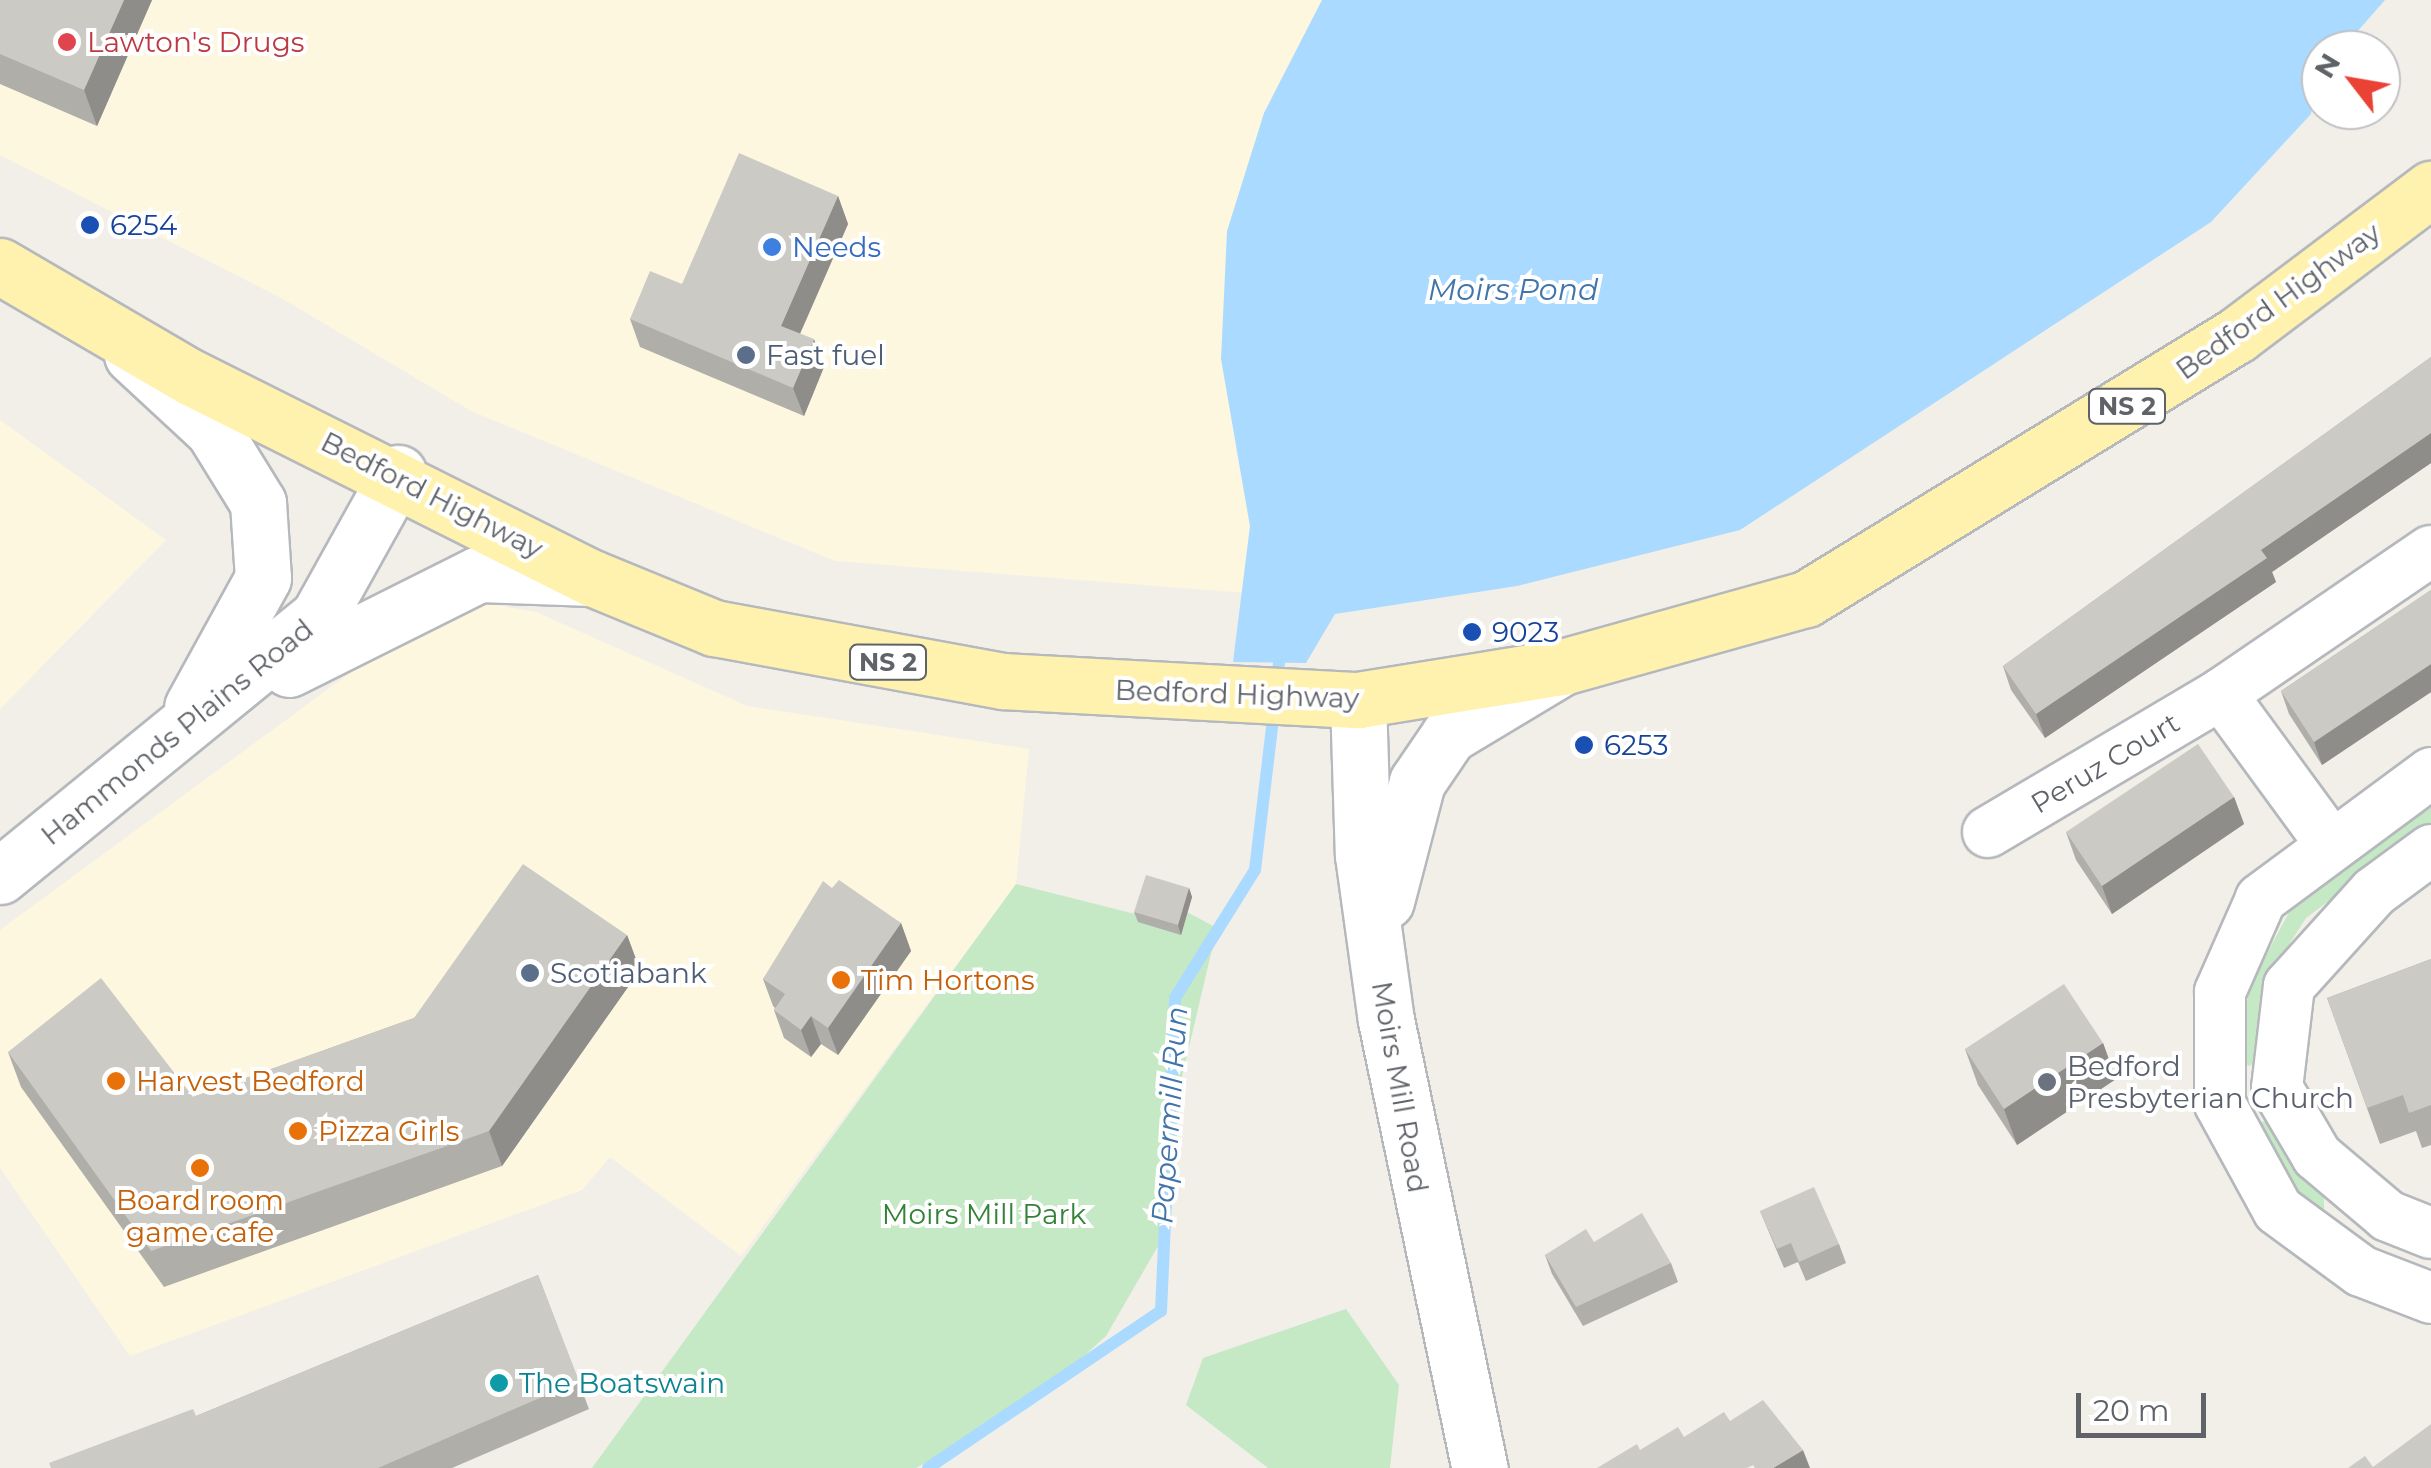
<!DOCTYPE html>
<style>
body{margin:0}
#map{position:relative;width:2431px;height:1468px;overflow:hidden;background:#f1efe8;font-family:Montserrat,sans-serif}
div>[style]{position:absolute}
.commercial>*{inset:0;background:#fef7e0}
.green>*{inset:0;background:#c5e8c5}
.water>*{inset:0;background:#aadaff}
.stream>*{height:12px;margin:-6px;padding:0 6px;transform-origin:6px;border-radius:6px;background:#aadaff}
.roads{filter:drop-shadow(2px 0 #b5b8bc) drop-shadow(-2px 0 #b5b8bc) drop-shadow(0 2px #b5b8bc) drop-shadow(0 -2px #b5b8bc)}
.minor>*{height:50px;margin:-25px;padding:0 25px;transform-origin:25px;border-radius:25px;background:#fff}
.tertiary>*{height:55px;margin:-27.5px;padding:0 27.5px;transform-origin:27.5px;border-radius:27.5px;background:#fff}
.secondary>*{height:55px;margin:-27.5px;padding:0 27.5px;transform-origin:27.5px;border-radius:27.5px;background:#fff}
.primary>*{height:55px;margin:-27.5px;padding:0 27.5px;transform-origin:27.5px;border-radius:27.5px;background:#fff2af}
.wall>*{inset:0;background:#afaea9}
.shaded-wall>*{inset:0;background:#8f8d8a}
.building>*{inset:0;background:#cccac5}
.dots>*{width:28px;height:28px;translate:-50% -50%;box-sizing:border-box;border:5px solid #fff;border-radius:50%}
span{translate:-50% -50%;white-space:nowrap;text-align:center;line-height:1.15;-webkit-text-stroke:8px #fff;paint-order:stroke}
.shield-label span{padding:2px 8px;background:#fff;border:2px solid;border-radius:8px;-webkit-text-stroke-width:0}
.shield-label{font-size:25px;color:#5f6368;font-weight:700}
.health-label{font-size:28px;color:#be3a42}
.left{translate:0 -50%;text-align:left}
.transit-label{font-size:28px;color:#164399}
.shop-label{font-size:28px;color:#366cbe}
.street-label{font-size:28px;color:#5f6368}
.service-label{font-size:28px;color:#4e5e75}
.food-label{font-size:28px;color:#c56008}
.worship-label{font-size:28px;color:#5b616d}
.park-label{font-size:28px;color:#348238}
.culture-label{font-size:28px;color:#0d838f}
.water-label{font-size:30px;color:#4174aa;font-style:italic}
.north{position:absolute;left:2301px;top:30px;width:100px;height:100px;box-sizing:border-box;background:#fff;border:2px solid #bfc1c3;border-radius:50%;rotate:301deg;font-size:28px;font-weight:700;line-height:40px;text-align:center;color:#5f6368}
.north::after{content:'';display:block;margin:auto;width:35px;height:45px;background:#ea4335;clip-path:polygon(50% 0,100% 100%,50% 72%,0 100%)}
.scale{position:absolute;left:2076px;top:1393px;width:130px;height:45px;box-sizing:border-box;border:5px solid #5f6368;border-top:0;padding-left:12px;font-size:30px;line-height:35px;white-space:nowrap;color:#5f6368;-webkit-text-stroke:8px #fff;paint-order:stroke}
</style>
<div id="map">
<div class="commercial">
<i style="clip-path:polygon(0 0,1322px 0,1264px 113px,1236px 449px,1250px 526px,1246px 593px,835px 561px,471px 411px,283px 299px,0 155px)"></i>
<i style="clip-path:polygon(0 420px,166px 540px,0 709px)"></i>
<i style="clip-path:polygon(479px 602px,536px 612px,747px 706px,1029px 749px,1016px 884px,741px 1256px,610px 1157px,582px 1190px,130px 1356px,0 1168px,0 930px,425px 618px)"></i>
</div>
<div class="green">
<i style="clip-path:polygon(2431px 802px,2431px 824px,2306px 918px,2281px 957px,2258px 1060px,2249px 1066px,2240px 1059px,2249px 987px,2293px 905px)"></i>
<i style="clip-path:polygon(1016px 884px,1135px 914px,1143px 889px,1217px 928px,1178px 1094px,1176px 1178px,1161px 1241px,1106px 1336px,1031px 1404px,916px 1468px,592px 1468px)"></i>
<i style="clip-path:polygon(2273px 1119px,2324px 1194px,2324px 1212px,2300px 1200px,2257px 1123px)"></i>
<i style="clip-path:polygon(1346px 1309px,1399px 1385px,1390px 1468px,1268px 1468px,1186px 1405px,1203px 1358px)"></i>
</div>
<div class="water">
<i style="clip-path:polygon(1322px 0,2385px 0,2341px 50px,2321px 50px,2311px 114px,2211px 222px,1740px 530px,1517px 586px,1335px 614px,1306px 663px,1233px 662px,1250px 526px,1221px 359px,1227px 231px,1264px 113px)"></i>
</div>
<div class="stream">
<i style="left:1277px;top:685px;width:23px;rotate:-85deg"></i>
<i style="left:928px;top:1468px;width:281px;rotate:-34deg"></i>
<i style="left:1161px;top:1311px;width:313px;rotate:-87.4deg"></i>
<i style="left:1175px;top:998px;width:151px;rotate:-58deg"></i>
<i style="left:1255px;top:870px;width:161px;rotate:-83.2deg"></i>
</div>
<div class="roads">
<div class="minor">
<i style="left:2221px;top:694px;width:185px;rotate:53.8deg"></i>
<i style="left:2431px;top:773px;width:212px;rotate:143.5deg"></i>
<i style="left:2261px;top:899px;width:102px;rotate:113.8deg"></i>
<i style="left:2220px;top:992px;width:112px;rotate:90deg"></i>
<i style="left:2220px;top:1104px;width:121px;rotate:61.3deg"></i>
<i style="left:2278px;top:1210px;width:103px;rotate:36.3deg"></i>
<i style="left:2361px;top:1271px;width:75px;rotate:21.1deg"></i>
<i style="left:1988px;top:832px;width:271px;rotate:-30.6deg"></i>
<i style="left:2221px;top:694px;width:254px;rotate:-34.3deg"></i>
<i style="left:2431px;top:850px;width:71px;rotate:143.6deg"></i>
<i style="left:2374px;top:892px;width:127px;rotate:132.1deg"></i>
<i style="left:2289px;top:986px;width:103px;rotate:96.7deg"></i>
<i style="left:2277px;top:1088px;width:79px;rotate:59.5deg"></i>
<i style="left:2317px;top:1156px;width:93px;rotate:40.2deg"></i>
<i style="left:2388px;top:1216px;width:46px;rotate:21.6deg"></i>
</div>
<div class="tertiary">
<i style="left:1358px;top:700px;width:155px;rotate:88.2deg"></i>
<i style="left:1363px;top:855px;width:167px;rotate:82.1deg"></i>
<i style="left:1386px;top:1020px;width:458px;rotate:78.2deg"></i>
<i style="left:1386px;top:901px;width:123px;rotate:-75.4deg"></i>
<i style="left:1417px;top:782px;width:57px;rotate:-55.8deg"></i>
<i style="left:1449px;top:735px;width:132px;rotate:-31deg"></i>
</div>
<div class="secondary">
<i style="left:132px;top:355px;width:110px;rotate:42.8deg"></i>
<i style="left:213px;top:430px;width:86px;rotate:58.3deg"></i>
<i style="left:258px;top:503px;width:75px;rotate:86.2deg"></i>
<i style="left:263px;top:578px;width:147px;rotate:118.8deg"></i>
<i style="left:289px;top:669px;width:212px;rotate:-26.6deg"></i>
<i style="left:479px;top:574px;width:113px;rotate:2deg"></i>
<i style="left:0;top:876px;width:410px;rotate:-39.2deg"></i>
<i style="left:318px;top:617px;width:165px;rotate:-60.9deg"></i>
</div>
<div class="primary">
<i style="left:0;top:266px;width:222px;rotate:30.3deg"></i>
<i style="left:192px;top:378px;width:447px;rotate:26.6deg"></i>
<i style="left:592px;top:578px;width:132px;rotate:22.3deg"></i>
<i style="left:714px;top:628px;width:293px;rotate:10.4deg"></i>
<i style="left:1002px;top:681px;width:357px;rotate:3.1deg"></i>
<i style="left:1358px;top:700px;width:207px;rotate:-9.2deg"></i>
<i style="left:1562px;top:667px;width:253px;rotate:-15.6deg"></i>
<i style="left:1806px;top:599px;width:505px;rotate:-31.49deg"></i>
<i style="left:2237px;top:335px;width:243px;rotate:-37deg"></i>
</div>
</div>
<div class="wall">
<i style="clip-path:polygon(0 0,152px 0,97px 126px,0 84px)"></i>
<i style="clip-path:polygon(838px 196px,848px 224px,800px 334px,824px 367px,804px 416px,640px 347px,630px 319px,682px 284px)"></i>
<i style="clip-path:polygon(2431px 357px,2431px 463px,2272px 572px,2276px 582px,2045px 738px,2011px 690px,2003px 666px)"></i>
<i style="clip-path:polygon(2431px 590px,2431px 692px,2322px 765px,2289px 714px,2281px 691px)"></i>
<i style="clip-path:polygon(2234px 797px,2244px 824px,2112px 914px,2076px 860px,2066px 832px)"></i>
<i style="clip-path:polygon(832px 888px,901px 923px,911px 951px,838px 1055px,821px 1044px,811px 1057px,784px 1038px,774px 1010px,775px 1008px,773px 1006px,763px 979px)"></i>
<i style="clip-path:polygon(1189px 888px,1192px 897px,1181px 935px,1138px 922px,1134px 912px)"></i>
<i style="clip-path:polygon(627px 935px,640px 970px,502px 1166px,164px 1287px,21px 1087px,8px 1052px,193px 1097px,414px 1018px)"></i>
<i style="clip-path:polygon(2431px 959px,2431px 1145px,2422px 1148px,2416px 1131px,2380px 1144px,2327px 998px)"></i>
<i style="clip-path:polygon(2103px 1043px,2116px 1079px,2017px 1145px,1978px 1085px,1965px 1049px)"></i>
<i style="clip-path:polygon(1760px 1211px,1839px 1244px,1846px 1263px,1806px 1281px,1798px 1262px,1784px 1268px)"></i>
<i style="clip-path:polygon(1594px 1242px,1671px 1263px,1678px 1282px,1583px 1326px,1552px 1274px,1545px 1255px)"></i>
<i style="clip-path:polygon(538px 1275px,589px 1409px,452px 1468px,51px 1468px,196px 1416px)"></i>
</div>
<div class="shaded-wall">
<i style="clip-path:polygon(124px 0,152px 0,97px 126px,84px 90px)"></i>
<i style="clip-path:polygon(838px 196px,848px 224px,791px 354px,781px 326px)"></i>
<i style="clip-path:polygon(814px 339px,824px 367px,804px 416px,793px 388px)"></i>
<i style="clip-path:polygon(2431px 433px,2431px 463px,2272px 572px,2276px 582px,2045px 738px,2036px 714px,2261px 550px)"></i>
<i style="clip-path:polygon(2431px 664px,2431px 692px,2322px 765px,2314px 742px)"></i>
<i style="clip-path:polygon(2234px 797px,2244px 824px,2112px 914px,2102px 886px)"></i>
<i style="clip-path:polygon(1189px 888px,1192px 897px,1181px 935px,1178px 925px)"></i>
<i style="clip-path:polygon(901px 923px,911px 951px,838px 1055px,828px 1028px)"></i>
<i style="clip-path:polygon(627px 935px,640px 970px,502px 1166px,489px 1131px)"></i>
<i style="clip-path:polygon(811px 1016px,821px 1044px,811px 1057px,801px 1030px)"></i>
<i style="clip-path:polygon(2103px 1043px,2116px 1079px,2017px 1145px,2004px 1109px)"></i>
<i style="clip-path:polygon(1803px 1450px,1810px 1468px,1773px 1468px)"></i>
</div>
<div class="building">
<i style="clip-path:polygon(0 0,124px 0,84px 90px,0 54px)"></i>
<i style="clip-path:polygon(739px 153px,838px 196px,781px 326px,814px 339px,793px 388px,630px 319px,650px 271px,682px 284px)"></i>
<i style="clip-path:polygon(2431px 357px,2431px 433px,2261px 550px,2267px 558px,2036px 714px,2003px 666px)"></i>
<i style="clip-path:polygon(2431px 590px,2431px 664px,2314px 742px,2281px 691px)"></i>
<i style="clip-path:polygon(2198px 744px,2234px 797px,2102px 886px,2066px 832px)"></i>
<i style="clip-path:polygon(523px 864px,627px 935px,489px 1131px,151px 1251px,8px 1052px,101px 978px,193px 1097px,414px 1018px)"></i>
<i style="clip-path:polygon(1146px 875px,1189px 888px,1178px 925px,1134px 912px)"></i>
<i style="clip-path:polygon(839px 880px,901px 923px,828px 1028px,811px 1016px,801px 1030px,774px 1010px,785px 994px,763px 979px,823px 881px,832px 888px)"></i>
<i style="clip-path:polygon(2431px 959px,2431px 1105px,2409px 1113px,2403px 1095px,2367px 1108px,2327px 998px)"></i>
<i style="clip-path:polygon(2064px 984px,2103px 1043px,2004px 1109px,1965px 1049px)"></i>
<i style="clip-path:polygon(1814px 1187px,1839px 1244px,1799px 1262px,1791px 1243px,1777px 1249px,1760px 1211px)"></i>
<i style="clip-path:polygon(1642px 1213px,1671px 1263px,1576px 1307px,1545px 1255px,1586px 1229px,1594px 1242px)"></i>
<i style="clip-path:polygon(538px 1275px,579px 1381px,378px 1468px,51px 1468px,49px 1463px,193px 1409px,196px 1416px)"></i>
<i style="clip-path:polygon(1763px 1400px,1803px 1450px,1773px 1468px,1755px 1468px,1753px 1465px,1747px 1468px,1597px 1468px,1637px 1444px,1640px 1450px,1678px 1427px,1684px 1437px,1724px 1412px,1730px 1421px)"></i>
<i style="clip-path:polygon(2431px 1424px,2431px 1468px,2348px 1468px,2365px 1456px,2373px 1467px)"></i>
</div>
<div class="dots">
<i style="left:67px;top:42px;background:#e0444e"></i>
<i style="left:90px;top:225px;background:#1a4fb4"></i>
<i style="left:772px;top:247px;background:#3f7fe0"></i>
<i style="left:746px;top:355px;background:#5c6f8a"></i>
<i style="left:1472px;top:632px;background:#1a4fb4"></i>
<i style="left:1584px;top:745px;background:#1a4fb4"></i>
<i style="left:530px;top:973px;background:#5c6f8a"></i>
<i style="left:841px;top:980px;background:#e8710a"></i>
<i style="left:116px;top:1081px;background:#e8710a"></i>
<i style="left:2047px;top:1082px;background:#6b7280"></i>
<i style="left:298px;top:1131px;background:#e8710a"></i>
<i style="left:200px;top:1168px;background:#e8710a"></i>
<i style="left:499px;top:1383px;background:#0f9aa8"></i>
</div>
<div class="shield-label">
<span style="left:2127px;top:406px">NS 2</span>
<span style="left:888px;top:662px">NS 2</span>
</div>
<div class="health-label">
<span class="left" style="left:87px;top:42px">Lawton's Drugs</span>
</div>
<div class="transit-label">
<span class="left" style="left:110px;top:225px">6254</span>
<span class="left" style="left:1492px;top:632px">9023</span>
<span class="left" style="left:1604px;top:745px">6253</span>
</div>
<div class="shop-label">
<span class="left" style="left:792px;top:247px">Needs</span>
</div>
<div class="street-label">
<span style="left:2278px;top:301px;rotate:-36deg">Bedford Highway</span>
<span style="left:432px;top:495px;rotate:27deg">Bedford Highway</span>
<span style="left:1237px;top:694px;rotate:2deg">Bedford Highway</span>
<span style="left:177px;top:732px;rotate:-39deg">Hammonds Plains Road</span>
<span style="left:2105px;top:763px;rotate:-31deg">Peruz Court</span>
<span style="left:1400px;top:1087px;rotate:80deg">Moirs Mill Road</span>
</div>
<div class="service-label">
<span class="left" style="left:766px;top:355px">Fast fuel</span>
<span class="left" style="left:550px;top:973px">Scotiabank</span>
</div>
<div class="food-label">
<span class="left" style="left:861px;top:980px">Tim Hortons</span>
<span class="left" style="left:136px;top:1081px">Harvest Bedford</span>
<span class="left" style="left:318px;top:1131px">Pizza Girls</span>
<span style="left:200px;top:1216px">Board room<br>game cafe</span>
</div>
<div class="worship-label">
<span class="left" style="left:2067px;top:1082px">Bedford<br>Presbyterian Church</span>
</div>
<div class="park-label">
<span style="left:984px;top:1214px">Moirs Mill Park</span>
</div>
<div class="culture-label">
<span class="left" style="left:519px;top:1383px">The Boatswain</span>
</div>
<div class="water-label">
<span style="left:1513px;top:290px">Moirs Pond</span>
<span style="left:1170px;top:1115px;rotate:-86deg">Papermill Run</span>
</div>
<div class="north">N</div>
<div class="scale">20 m</div>
</div>
